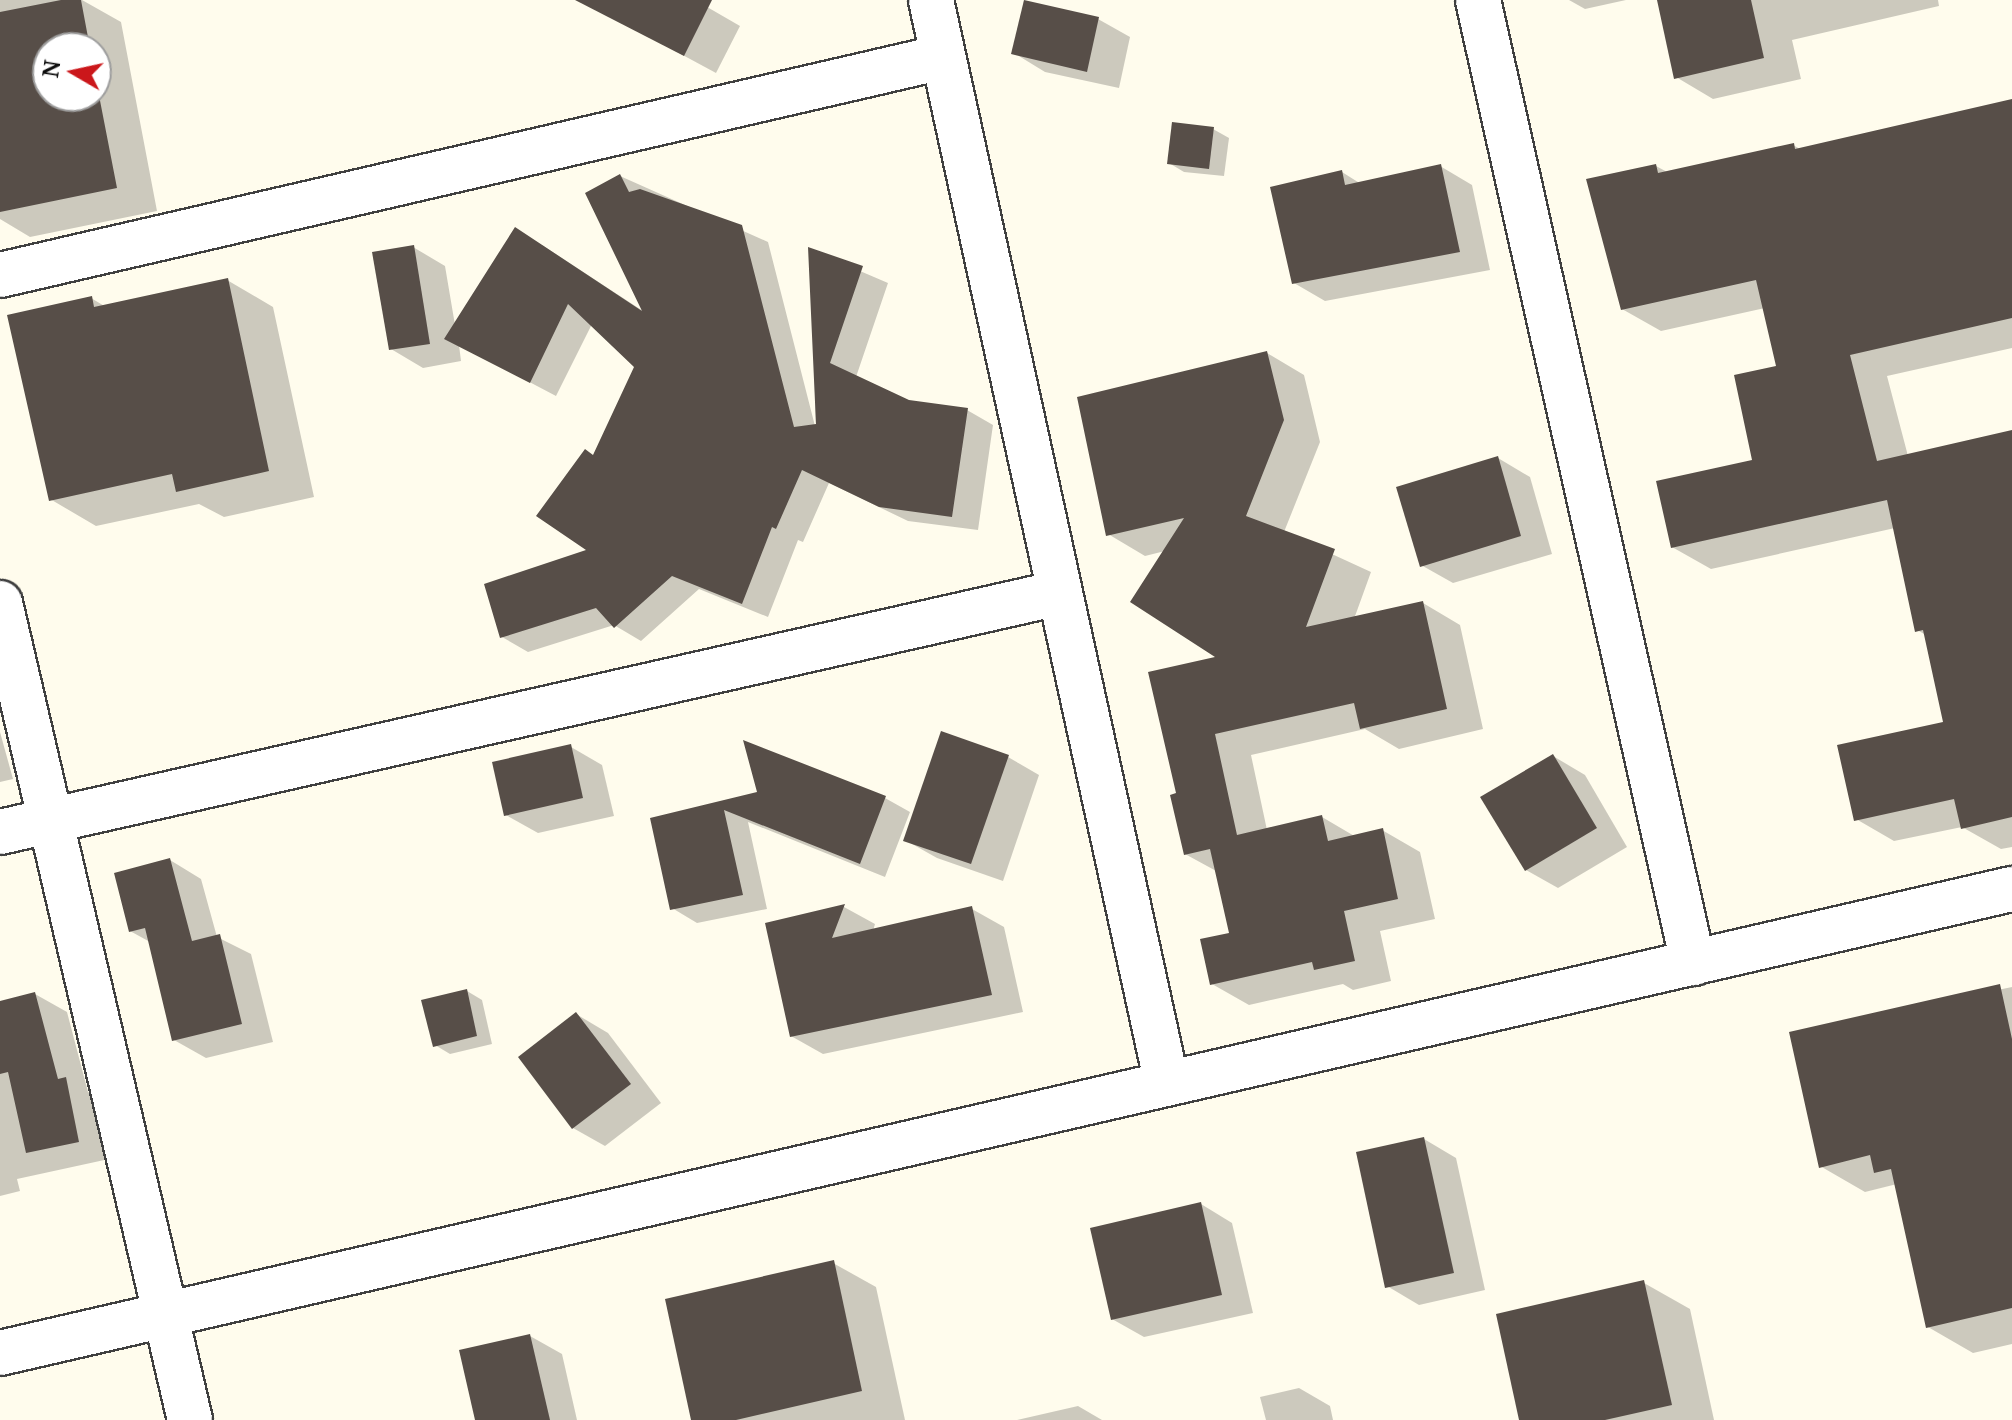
<!DOCTYPE html>
<style>
body{margin:0}
#map{position:relative;width:2012px;height:1420px;overflow:hidden;background:#fffced;font-family:"Noto Serif",serif}
div>[style]{position:absolute}
.shadow>*{inset:0;background:#0003}
.building>*{inset:0;background:#574e48}
.roads{filter:drop-shadow(2px 0 #404040) drop-shadow(-2px 0 #404040) drop-shadow(0 2px #404040) drop-shadow(0 -2px #404040)}
.minor>*{height:44px;margin:-22px;padding:0 22px;transform-origin:22px;border-radius:22px;background:#fff}
span{translate:-50% -50%;white-space:nowrap;text-align:center;line-height:1.15;-webkit-text-stroke:8px #fff;paint-order:stroke}
.north{position:absolute;left:32px;top:32px;width:80px;height:80px;box-sizing:border-box;background:#fff;border:2px solid #9e9e9e;border-radius:50%;rotate:279deg;font-size:22px;font-weight:700;line-height:32px;text-align:center;color:#0d0d0d}
.north::after{content:'';display:block;margin:auto;width:28px;height:36px;background:#cb171b;clip-path:polygon(50% 0,100% 100%,50% 72%,0 100%)}
</style>
<div id="map">
<div class="shadow">
<i style="clip-path:polygon(evenodd,0 0,82px 0,121px 22px,157px 211px,30px 237px,0 219px,0 0,48px 48px,96px 48px,96px 96px,48px 96px,48px 48px)"></i>
<i style="clip-path:polygon(607px 0,695px 0,740px 26px,716px 73px,601px 11px)"></i>
<i style="clip-path:polygon(1569px 0,1626px 0,1585px 9px)"></i>
<i style="clip-path:polygon(1659px 0,1938px 0,1939px 6px,1792px 40px,1801px 79px,1713px 99px,1676px 77px)"></i>
<i style="clip-path:polygon(1098px 19px,1130px 37px,1119px 88px,1045px 72px,1014px 53px)"></i>
<i style="clip-path:polygon(2012px 101px,2012px 348px,1887px 376px,1908px 456px,2012px 432px,2012px 847px,2001px 849px,1962px 827px,1894px 841px,1856px 819px,1945px 723px,1926px 635px,1917px 630px,1895px 528px,1711px 569px,1672px 547px,1755px 461px,1778px 367px,1765px 308px,1661px 331px,1622px 309px,1656px 166px,1669px 173px,1793px 145px,1800px 149px)"></i>
<i style="clip-path:polygon(1213px 129px,1229px 138px,1224px 176px,1184px 172px,1169px 163px)"></i>
<i style="clip-path:polygon(1440px 166px,1472px 185px,1490px 270px,1325px 301px,1294px 283px,1342px 172px,1361px 184px)"></i>
<i style="clip-path:polygon(620px 176px,768px 242px,816px 430px,811px 250px,888px 283px,856px 377px,909px 402px,967px 410px,993px 425px,978px 530px,908px 521px,829px 483px,803px 542px,798px 540px,768px 617px,699px 589px,641px 641px,614px 625px,528px 652px,502px 637px,590px 551px,593px 456px,637px 367px,592px 324px,556px 396px,459px 345px,461px 361px,423px 368px,391px 349px,413px 247px,445px 266px,455px 325px,542px 245px,646px 313px)"></i>
<i style="clip-path:polygon(227px 280px,273px 307px,314px 497px,224px 517px,199px 504px,96px 526px,50px 499px,91px 298px,106px 307px)"></i>
<i style="clip-path:polygon(1267px 353px,1304px 375px,1320px 442px,1284px 532px,1371px 572px,1354px 619px,1423px 603px,1460px 625px,1483px 729px,1399px 749px,1365px 729px,1251px 755px,1267px 830px,1322px 817px,1356px 837px,1382px 830px,1420px 852px,1435px 919px,1380px 931px,1391px 981px,1353px 990px,1343px 984px,1249px 1005px,1212px 984px,1232px 934px,1218px 872px,1185px 854px,1178px 795px,1220px 658px,1165px 551px,1145px 556px,1108px 534px)"></i>
<i style="clip-path:polygon(1498px 458px,1530px 477px,1552px 554px,1453px 583px,1421px 565px)"></i>
<i style="clip-path:polygon(0 732px,13px 779px,0 782px)"></i>
<i style="clip-path:polygon(571px 747px,602px 765px,614px 816px,538px 833px,506px 815px)"></i>
<i style="clip-path:polygon(1553px 756px,1585px 775px,1627px 847px,1558px 888px,1526px 870px)"></i>
<i style="clip-path:polygon(1008px 757px,1039px 775px,1003px 881px,937px 858px,905px 840px)"></i>
<i style="clip-path:polygon(760px 794px,885px 798px,910px 812px,885px 877px,748px 822px,767px 909px,697px 923px,672px 908px,652px 820px)"></i>
<i style="clip-path:polygon(170px 860px,201px 879px,217px 937px,251px 954px,273px 1042px,206px 1058px,174px 1040px,150px 942px,130px 931px)"></i>
<i style="clip-path:polygon(844px 907px,875px 924px,873px 931px,972px 909px,1004px 927px,1023px 1012px,823px 1054px,791px 1036px,767px 924px)"></i>
<i style="clip-path:polygon(2012px 987px,2012px 1344px,1973px 1353px,1928px 1327px,1897px 1184px,1865px 1192px,1820px 1166px,1791px 1033px)"></i>
<i style="clip-path:polygon(467px 991px,482px 1000px,492px 1044px,450px 1054px,435px 1045px)"></i>
<i style="clip-path:polygon(35px 994px,67px 1012px,88px 1092px,97px 1097px,109px 1159px,17px 1179px,20px 1191px,0 1196px,0 1003px)"></i>
<i style="clip-path:polygon(576px 1014px,608px 1033px,661px 1103px,605px 1146px,573px 1128px)"></i>
<i style="clip-path:polygon(1424px 1139px,1456px 1158px,1485px 1290px,1419px 1305px,1387px 1286px)"></i>
<i style="clip-path:polygon(1201px 1204px,1232px 1223px,1253px 1313px,1144px 1337px,1112px 1319px)"></i>
<i style="clip-path:polygon(833px 1263px,876px 1287px,905px 1420px,693px 1420px)"></i>
<i style="clip-path:polygon(1644px 1283px,1690px 1309px,1714px 1420px,1521px 1420px)"></i>
<i style="clip-path:polygon(530px 1336px,562px 1354px,577px 1420px,477px 1420px)"></i>
<i style="clip-path:polygon(1299px 1388px,1330px 1406px,1333px 1420px,1266px 1420px,1260px 1397px)"></i>
<i style="clip-path:polygon(1078px 1406px,1102px 1420px,1017px 1420px)"></i>
</div>
<div class="building">
<i style="clip-path:polygon(61px 0,81px 0,90px 48px,48px 48px,48px 96px,96px 96px,96px 80px,117px 188px,0 212px,0 12px)"></i>
<i style="clip-path:polygon(575px 0,712px 0,684px 56px)"></i>
<i style="clip-path:polygon(1024px 0,1099px 17px,1087px 72px,1011px 54px)"></i>
<i style="clip-path:polygon(1657px 0,1751px 0,1764px 58px,1674px 79px)"></i>
<i style="clip-path:polygon(2012px 99px,2012px 318px,1850px 355px,1877px 461px,2012px 430px,2012px 817px,1961px 829px,1954px 799px,1854px 821px,1837px 745px,1943px 722px,1923px 630px,1915px 632px,1887px 500px,1671px 548px,1656px 481px,1752px 460px,1734px 375px,1776px 366px,1756px 280px,1621px 310px,1586px 179px,1656px 164px,1658px 173px,1794px 143px,1795px 149px)"></i>
<i style="clip-path:polygon(1172px 122px,1214px 127px,1209px 169px,1167px 164px)"></i>
<i style="clip-path:polygon(1441px 164px,1460px 252px,1292px 284px,1270px 187px,1342px 170px,1345px 185px)"></i>
<i style="clip-path:polygon(620px 174px,629px 192px,640px 189px,742px 225px,794px 427px,816px 424px,808px 247px,863px 266px,830px 363px,909px 400px,968px 408px,952px 517px,879px 507px,802px 470px,776px 529px,772px 527px,742px 604px,672px 576px,614px 628px,596px 608px,500px 638px,484px 584px,586px 550px,536px 516px,585px 449px,593px 455px,634px 367px,568px 304px,530px 383px,444px 339px,515px 227px,642px 311px,585px 193px)"></i>
<i style="clip-path:polygon(414px 245px,430px 344px,389px 350px,372px 252px)"></i>
<i style="clip-path:polygon(228px 278px,269px 471px,176px 492px,172px 474px,49px 501px,7px 315px,92px 296px,94px 307px)"></i>
<i style="clip-path:polygon(1267px 351px,1284px 420px,1246px 516px,1335px 549px,1306px 627px,1423px 601px,1447px 709px,1360px 729px,1354px 703px,1215px 734px,1237px 835px,1322px 815px,1328px 841px,1383px 828px,1398px 899px,1344px 911px,1355px 961px,1314px 970px,1312px 962px,1210px 985px,1200px 939px,1229px 933px,1210px 849px,1184px 855px,1170px 795px,1176px 793px,1148px 672px,1215px 657px,1130px 602px,1184px 518px,1106px 536px,1077px 397px)"></i>
<i style="clip-path:polygon(1498px 456px,1521px 536px,1420px 567px,1396px 487px)"></i>
<i style="clip-path:polygon(941px 731px,1009px 755px,971px 864px,903px 841px)"></i>
<i style="clip-path:polygon(743px 740px,886px 796px,860px 864px,724px 810px,743px 895px,670px 910px,650px 818px,757px 792px)"></i>
<i style="clip-path:polygon(571px 744px,583px 798px,504px 816px,492px 762px)"></i>
<i style="clip-path:polygon(1553px 754px,1597px 828px,1525px 871px,1480px 797px)"></i>
<i style="clip-path:polygon(170px 858px,192px 941px,220px 934px,242px 1024px,172px 1041px,145px 928px,129px 932px,114px 873px)"></i>
<i style="clip-path:polygon(845px 904px,832px 938px,972px 906px,992px 995px,790px 1037px,765px 923px)"></i>
<i style="clip-path:polygon(2000px 984px,2012px 1039px,2012px 1308px,1926px 1328px,1891px 1169px,1874px 1173px,1870px 1155px,1819px 1168px,1789px 1032px)"></i>
<i style="clip-path:polygon(467px 989px,477px 1036px,433px 1047px,421px 1000px)"></i>
<i style="clip-path:polygon(35px 992px,58px 1079px,66px 1077px,79px 1142px,26px 1153px,8px 1072px,0 1074px,0 1001px)"></i>
<i style="clip-path:polygon(576px 1012px,631px 1084px,572px 1129px,518px 1057px)"></i>
<i style="clip-path:polygon(1424px 1137px,1454px 1273px,1385px 1288px,1356px 1152px)"></i>
<i style="clip-path:polygon(1201px 1202px,1222px 1295px,1111px 1320px,1090px 1228px)"></i>
<i style="clip-path:polygon(834px 1260px,862px 1391px,736px 1420px,691px 1420px,665px 1299px)"></i>
<i style="clip-path:polygon(1644px 1280px,1672px 1405px,1605px 1420px,1519px 1420px,1496px 1314px)"></i>
<i style="clip-path:polygon(530px 1334px,550px 1420px,475px 1420px,459px 1350px)"></i>
</div>
<div class="roads">
<div class="minor">
<i style="left:931px;top:0;width:1109px;rotate:77.72deg"></i>
<i style="left:1478px;top:0;width:987px;rotate:77.41deg"></i>
<i style="left:0;top:275px;width:968px;rotate:-13.02deg"></i>
<i style="left:0;top:603px;width:839px;rotate:76.91deg"></i>
<i style="left:0;top:832px;width:1086px;rotate:-12.72deg"></i>
<i style="left:0;top:1353px;width:2065px;rotate:-12.99deg"></i>
</div>
</div>
<div class="north">N</div>
</div>
